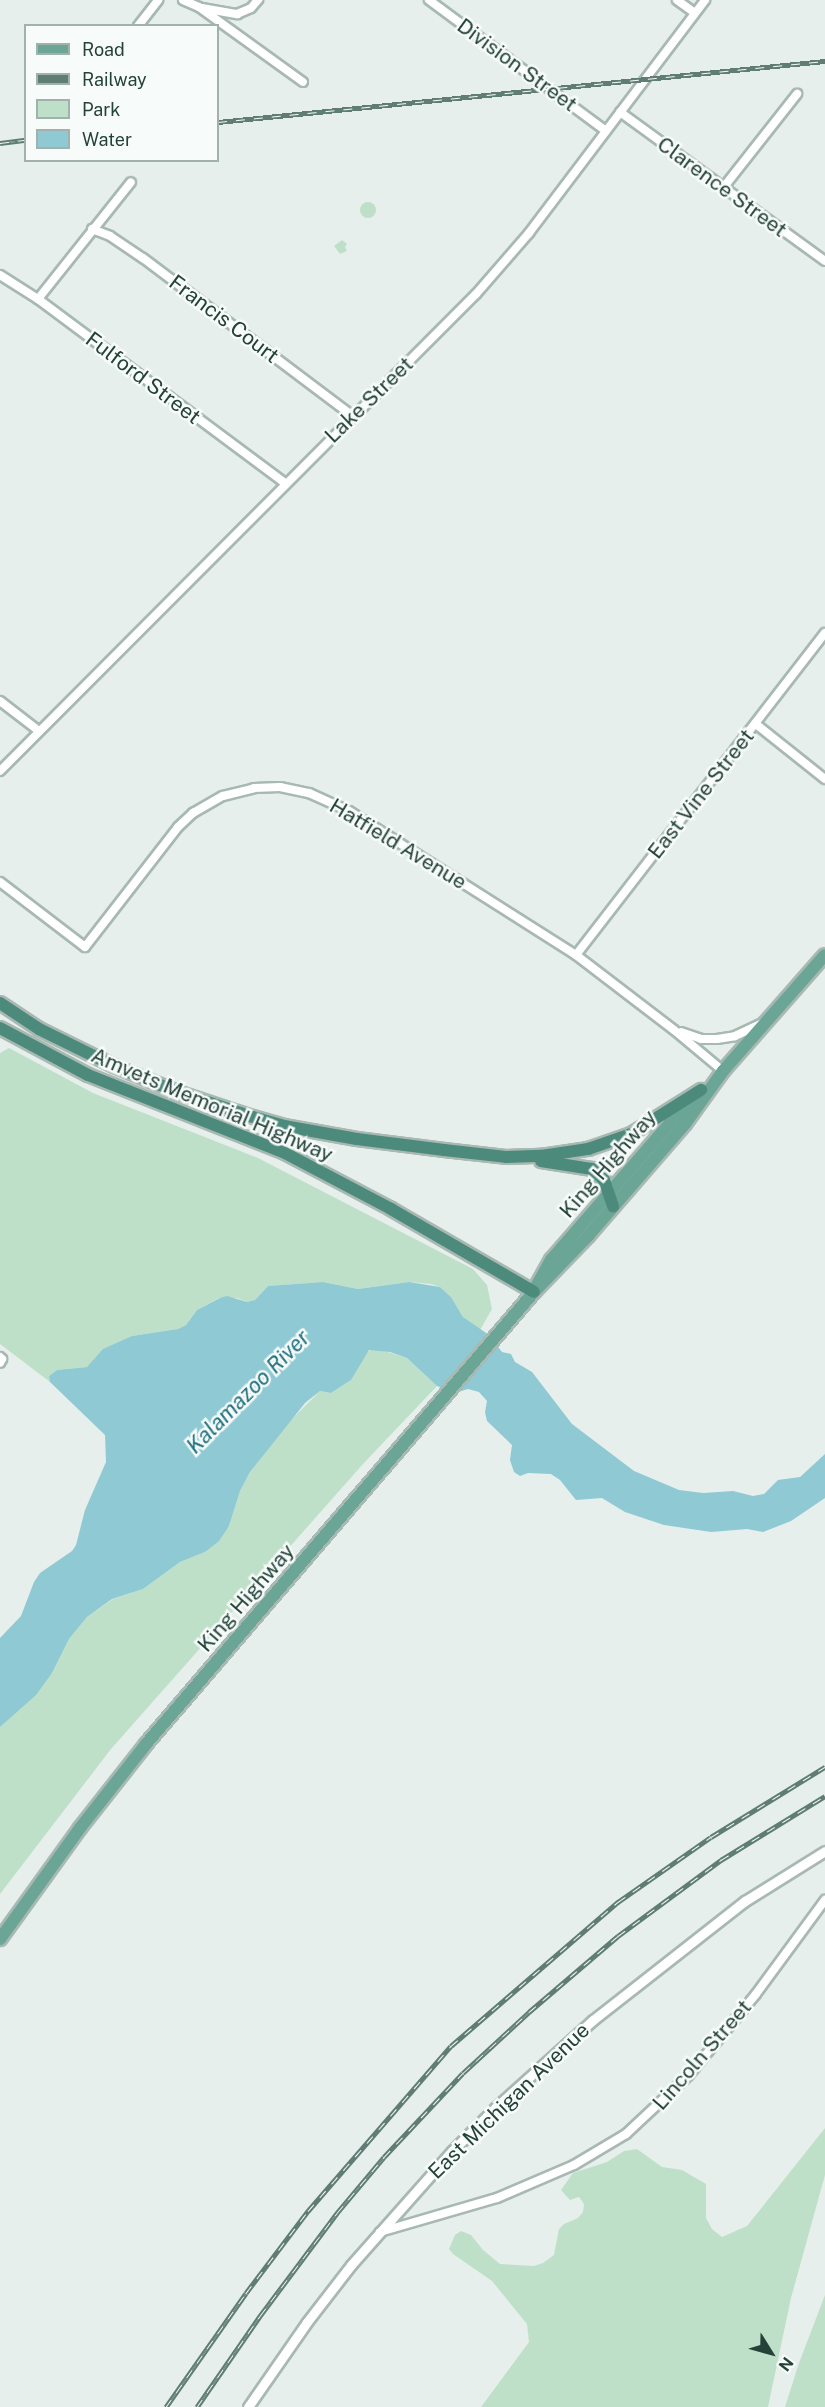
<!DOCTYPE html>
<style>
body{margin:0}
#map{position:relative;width:825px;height:2407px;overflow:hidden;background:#e6efeb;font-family:"Public Sans",sans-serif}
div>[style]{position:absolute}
.green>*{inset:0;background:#bfe0c8}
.round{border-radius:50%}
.water>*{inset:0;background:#8ec9d4}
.roads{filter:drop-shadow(2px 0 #a8b8b2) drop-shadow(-2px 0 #a8b8b2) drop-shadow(0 2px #a8b8b2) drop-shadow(0 -2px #a8b8b2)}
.minor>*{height:8px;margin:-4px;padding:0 4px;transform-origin:4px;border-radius:4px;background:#fff}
.tertiary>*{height:9px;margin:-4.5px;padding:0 4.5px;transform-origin:4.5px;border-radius:4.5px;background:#fff}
.primary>*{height:12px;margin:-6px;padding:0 6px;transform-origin:6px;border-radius:6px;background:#6aa596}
.trunk>*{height:12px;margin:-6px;padding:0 6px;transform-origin:6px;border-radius:6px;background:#4c8a7c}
.rail>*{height:5px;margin-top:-2.5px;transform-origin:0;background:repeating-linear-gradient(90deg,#f7fbf9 0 9px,#5f7d75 0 18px);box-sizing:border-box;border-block:2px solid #5f7d75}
span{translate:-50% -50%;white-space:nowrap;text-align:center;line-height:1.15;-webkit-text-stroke:5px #f7fbf9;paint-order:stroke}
.street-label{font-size:21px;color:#24423a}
.water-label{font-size:22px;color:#1c6f80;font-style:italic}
.legend{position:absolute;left:24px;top:24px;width:195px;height:138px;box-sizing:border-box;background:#f7fbf9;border:2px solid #a3b1ad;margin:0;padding:8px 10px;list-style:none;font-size:18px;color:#24423a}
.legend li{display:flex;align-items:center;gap:12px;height:30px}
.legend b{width:30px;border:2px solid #a3b1ad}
.north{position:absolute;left:741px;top:2323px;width:60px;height:60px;-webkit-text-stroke:4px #f7fbf9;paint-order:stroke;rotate:127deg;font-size:16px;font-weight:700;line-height:24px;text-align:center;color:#24423a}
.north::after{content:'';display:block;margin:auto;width:21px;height:27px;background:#24423a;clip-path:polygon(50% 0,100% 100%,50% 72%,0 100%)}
</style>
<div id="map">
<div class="green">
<i class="round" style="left:360px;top:202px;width:16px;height:16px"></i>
<i style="clip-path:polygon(342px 240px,347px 244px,345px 247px,347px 251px,340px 254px,334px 246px)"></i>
<i style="clip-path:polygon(9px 1048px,93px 1093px,258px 1158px,473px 1269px,487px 1285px,492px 1309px,480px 1330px,463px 1317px,451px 1297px,440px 1287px,431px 1284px,409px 1282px,358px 1289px,323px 1282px,268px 1286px,255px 1300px,247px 1302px,237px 1298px,219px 1298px,197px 1310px,186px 1325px,178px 1329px,132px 1336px,87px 1367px,57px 1370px,49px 1376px,50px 1382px,0 1344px,0 1053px)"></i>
<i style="clip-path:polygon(375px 1348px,407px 1358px,437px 1386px,363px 1464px,111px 1749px,0 1894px,0 1727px,52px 1673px,69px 1639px,87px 1617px,113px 1599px,143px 1589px,180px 1562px,205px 1552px,229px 1526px,240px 1491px,250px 1472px,289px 1422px,320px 1391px,331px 1393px,351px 1380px,365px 1353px)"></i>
<i style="clip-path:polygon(825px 2128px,825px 2175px,791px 2298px,768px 2407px,481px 2407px,529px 2342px,527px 2324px,492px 2281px,453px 2254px,449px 2249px,455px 2235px,461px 2231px,471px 2235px,483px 2250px,500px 2264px,534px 2266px,543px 2263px,554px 2255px,559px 2229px,564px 2224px,578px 2218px,583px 2212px,584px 2204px,579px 2197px,570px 2200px,561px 2190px,573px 2173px,607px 2162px,624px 2151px,637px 2149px,662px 2167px,682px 2170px,706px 2184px,706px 2218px,712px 2229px,722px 2237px,747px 2226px)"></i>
<i style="clip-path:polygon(825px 2295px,825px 2407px,785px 2407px,799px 2363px)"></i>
</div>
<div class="water">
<i style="clip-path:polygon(323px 1282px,358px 1289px,409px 1282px,440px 1287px,451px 1297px,463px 1317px,489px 1335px,502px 1352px,511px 1354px,515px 1362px,532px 1372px,572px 1424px,634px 1471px,679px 1490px,703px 1493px,733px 1491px,753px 1496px,764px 1494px,778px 1480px,800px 1477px,825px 1454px,825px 1498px,791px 1521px,763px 1532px,747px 1529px,711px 1532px,664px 1525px,625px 1512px,602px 1498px,576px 1500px,560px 1480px,551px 1474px,528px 1473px,520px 1476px,514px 1472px,510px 1460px,512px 1445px,487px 1421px,485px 1412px,487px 1401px,479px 1392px,468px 1389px,455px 1393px,437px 1386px,407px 1358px,390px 1352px,369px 1350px,351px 1380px,331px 1393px,320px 1391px,305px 1403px,250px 1472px,240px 1491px,229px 1526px,219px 1541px,205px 1552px,180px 1562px,143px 1589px,112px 1599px,87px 1617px,69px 1639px,52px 1673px,36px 1695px,0 1727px,0 1638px,21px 1616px,34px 1582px,40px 1573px,72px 1551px,76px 1545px,85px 1510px,106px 1462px,105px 1435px,50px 1382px,49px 1376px,57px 1370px,87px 1367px,103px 1349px,132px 1336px,178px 1329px,186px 1325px,197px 1310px,220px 1298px,227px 1296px,247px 1302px,255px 1300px,268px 1286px)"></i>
</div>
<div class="roads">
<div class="minor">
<i style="left:183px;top:0;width:17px;rotate:24deg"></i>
<i style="left:199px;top:7px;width:128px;rotate:35.8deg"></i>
<i style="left:429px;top:0;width:220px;rotate:36.5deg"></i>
<i style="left:677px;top:0;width:22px;rotate:36deg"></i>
<i style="left:202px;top:8px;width:36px;rotate:10deg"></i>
<i style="left:237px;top:14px;width:15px;rotate:-23deg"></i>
<i style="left:251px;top:8px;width:11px;rotate:-49deg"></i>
<i style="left:138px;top:26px;width:33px;rotate:-52deg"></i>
<i style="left:620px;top:112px;width:253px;rotate:36deg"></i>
<i style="left:723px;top:188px;width:120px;rotate:-51.8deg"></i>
<i style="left:92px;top:229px;width:19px;rotate:21deg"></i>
<i style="left:110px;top:236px;width:40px;rotate:34deg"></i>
<i style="left:143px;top:258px;width:263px;rotate:37deg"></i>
<i style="left:0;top:275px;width:45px;rotate:32.3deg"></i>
<i style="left:38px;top:299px;width:308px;rotate:36.7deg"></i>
<i style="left:38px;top:299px;width:149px;rotate:-51.5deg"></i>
<i style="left:0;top:701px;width:49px;rotate:37.6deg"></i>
<i style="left:756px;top:724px;width:88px;rotate:38.6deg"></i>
<i style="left:0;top:771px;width:674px;rotate:-45.06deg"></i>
<i style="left:476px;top:294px;width:81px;rotate:-49deg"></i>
<i style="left:529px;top:233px;width:292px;rotate:-52.9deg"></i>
<i style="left:0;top:882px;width:107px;rotate:37.4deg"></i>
<i style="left:85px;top:947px;width:152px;rotate:-52.2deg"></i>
<i style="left:178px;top:827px;width:21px;rotate:-43deg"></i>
<i style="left:193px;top:813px;width:34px;rotate:-30deg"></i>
<i style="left:223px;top:796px;width:32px;rotate:-14deg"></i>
<i style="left:254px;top:788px;width:26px;rotate:-2deg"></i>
<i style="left:280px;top:787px;width:30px;rotate:12deg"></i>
<i style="left:309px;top:793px;width:44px;rotate:24.2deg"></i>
<i style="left:349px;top:811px;width:269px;rotate:32.4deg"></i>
<i style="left:576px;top:955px;width:123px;rotate:37.4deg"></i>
<i style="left:674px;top:1030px;width:64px;rotate:39.9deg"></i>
<i style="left:576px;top:955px;width:407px;rotate:-52.3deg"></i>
<i style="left:681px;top:1032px;width:21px;rotate:19deg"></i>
<i style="left:701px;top:1039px;width:16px"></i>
<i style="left:717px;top:1039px;width:18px;rotate:-9deg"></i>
<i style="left:735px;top:1036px;width:29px;rotate:-25deg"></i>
<i style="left:0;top:1357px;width:3px;rotate:45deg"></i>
<i style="left:2px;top:1359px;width:4px;rotate:117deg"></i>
<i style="left:380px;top:2232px;width:122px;rotate:-16.2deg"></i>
<i style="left:497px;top:2198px;width:84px;rotate:-23.2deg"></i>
<i style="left:574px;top:2165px;width:61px;rotate:-30.8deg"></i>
<i style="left:626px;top:2134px;width:86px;rotate:-43.1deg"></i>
<i style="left:689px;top:2075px;width:105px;rotate:-50.4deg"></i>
<i style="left:756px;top:1994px;width:117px;rotate:-53.7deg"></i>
</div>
<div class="tertiary">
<i style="left:248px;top:2407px;width:103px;rotate:-55.2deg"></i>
<i style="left:307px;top:2322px;width:72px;rotate:-52.3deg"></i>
<i style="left:351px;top:2265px;width:152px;rotate:-48.5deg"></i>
<i style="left:452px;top:2151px;width:62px;rotate:-45deg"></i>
<i style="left:496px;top:2107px;width:130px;rotate:-41.9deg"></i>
<i style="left:593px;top:2020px;width:193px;rotate:-38.1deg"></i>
<i style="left:745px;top:1901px;width:94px;rotate:-32deg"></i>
</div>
<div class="primary">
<i style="left:537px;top:1285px;width:29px;rotate:-61deg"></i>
<i style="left:551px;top:1260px;width:215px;rotate:-49deg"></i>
<i style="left:0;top:1939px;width:137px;rotate:-54.2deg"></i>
<i style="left:80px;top:1828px;width:107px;rotate:-51.8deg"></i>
<i style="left:146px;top:1744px;width:596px;rotate:-49.36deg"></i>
<i style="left:534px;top:1292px;width:78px;rotate:-46deg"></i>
<i style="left:588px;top:1236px;width:148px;rotate:-49.1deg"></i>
<i style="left:685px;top:1124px;width:65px;rotate:-54.4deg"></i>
<i style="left:723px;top:1071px;width:154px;rotate:-48.7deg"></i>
</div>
<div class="trunk">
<i style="left:0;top:1003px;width:47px;rotate:33.7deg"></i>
<i style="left:39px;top:1029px;width:84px;rotate:26.3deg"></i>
<i style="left:114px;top:1066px;width:68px;rotate:22.4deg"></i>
<i style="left:177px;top:1092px;width:73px;rotate:18.4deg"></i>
<i style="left:246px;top:1115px;width:40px;rotate:16deg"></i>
<i style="left:284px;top:1126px;width:74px;rotate:10.1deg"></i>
<i style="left:357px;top:1139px;width:88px;rotate:7.2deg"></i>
<i style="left:444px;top:1150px;width:62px;rotate:6.4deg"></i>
<i style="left:506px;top:1157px;width:35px;rotate:-2deg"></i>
<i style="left:541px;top:1156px;width:48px;rotate:-8.5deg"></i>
<i style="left:588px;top:1149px;width:46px;rotate:-19.2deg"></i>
<i style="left:631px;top:1134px;width:83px;rotate:-32.2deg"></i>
<i style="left:0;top:1028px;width:100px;rotate:28.1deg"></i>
<i style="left:88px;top:1075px;width:212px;rotate:21.6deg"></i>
<i style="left:285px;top:1153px;width:120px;rotate:27.8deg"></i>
<i style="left:391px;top:1209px;width:165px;rotate:30.1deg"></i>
<i style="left:541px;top:1161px;width:52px;rotate:8.9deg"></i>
<i style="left:592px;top:1169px;width:16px;rotate:43deg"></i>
<i style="left:604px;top:1180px;width:28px;rotate:71deg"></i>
</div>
</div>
<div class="rail">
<i style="left:218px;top:122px;width:610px;rotate:-5.74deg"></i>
<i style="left:0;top:143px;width:26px;rotate:-7deg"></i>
<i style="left:166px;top:2407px;width:139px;rotate:-54.9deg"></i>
<i style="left:246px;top:2293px;width:103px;rotate:-52.9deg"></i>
<i style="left:308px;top:2211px;width:218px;rotate:-49.1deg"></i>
<i style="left:451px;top:2046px;width:221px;rotate:-40.8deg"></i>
<i style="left:618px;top:1902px;width:113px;rotate:-35deg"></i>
<i style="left:711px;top:1837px;width:134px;rotate:-31.6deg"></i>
<i style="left:197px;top:2407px;width:111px;rotate:-55.3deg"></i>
<i style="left:260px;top:2316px;width:129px;rotate:-53.2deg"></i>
<i style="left:337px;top:2213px;width:73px;rotate:-50deg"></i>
<i style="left:384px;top:2157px;width:115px;rotate:-46.8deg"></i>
<i style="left:463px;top:2073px;width:90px;rotate:-42.7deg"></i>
<i style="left:529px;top:2012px;width:117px;rotate:-40.5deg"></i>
<i style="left:618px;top:1936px;width:128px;rotate:-36.4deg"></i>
<i style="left:721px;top:1860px;width:122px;rotate:-31.6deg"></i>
</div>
<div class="street-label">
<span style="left:517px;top:65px;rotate:36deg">Division Street</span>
<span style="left:722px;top:187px;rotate:36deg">Clarence Street</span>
<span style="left:224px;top:319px;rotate:37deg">Francis Court</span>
<span style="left:143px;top:378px;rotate:37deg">Fulford Street</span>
<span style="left:369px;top:400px;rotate:-44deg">Lake Street</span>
<span style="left:701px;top:794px;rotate:-52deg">East Vine Street</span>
<span style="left:398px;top:844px;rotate:31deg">Hatfield Avenue</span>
<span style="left:212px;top:1105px;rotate:23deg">Amvets Memorial Highway</span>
<span style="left:608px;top:1164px;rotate:-49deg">King Highway</span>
<span style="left:246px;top:1598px;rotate:-49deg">King Highway</span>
<span style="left:702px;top:2055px;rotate:-49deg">Lincoln Street</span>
<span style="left:509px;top:2101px;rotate:-44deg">East Michigan Avenue</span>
</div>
<div class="water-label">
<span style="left:248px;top:1392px;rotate:-45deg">Kalamazoo River</span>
</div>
<ul class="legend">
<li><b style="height:8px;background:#6aa596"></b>Road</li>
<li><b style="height:8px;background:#5f7d75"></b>Railway</li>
<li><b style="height:16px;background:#bfe0c8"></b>Park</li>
<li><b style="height:16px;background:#8ec9d4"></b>Water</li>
</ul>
<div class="north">N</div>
</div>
